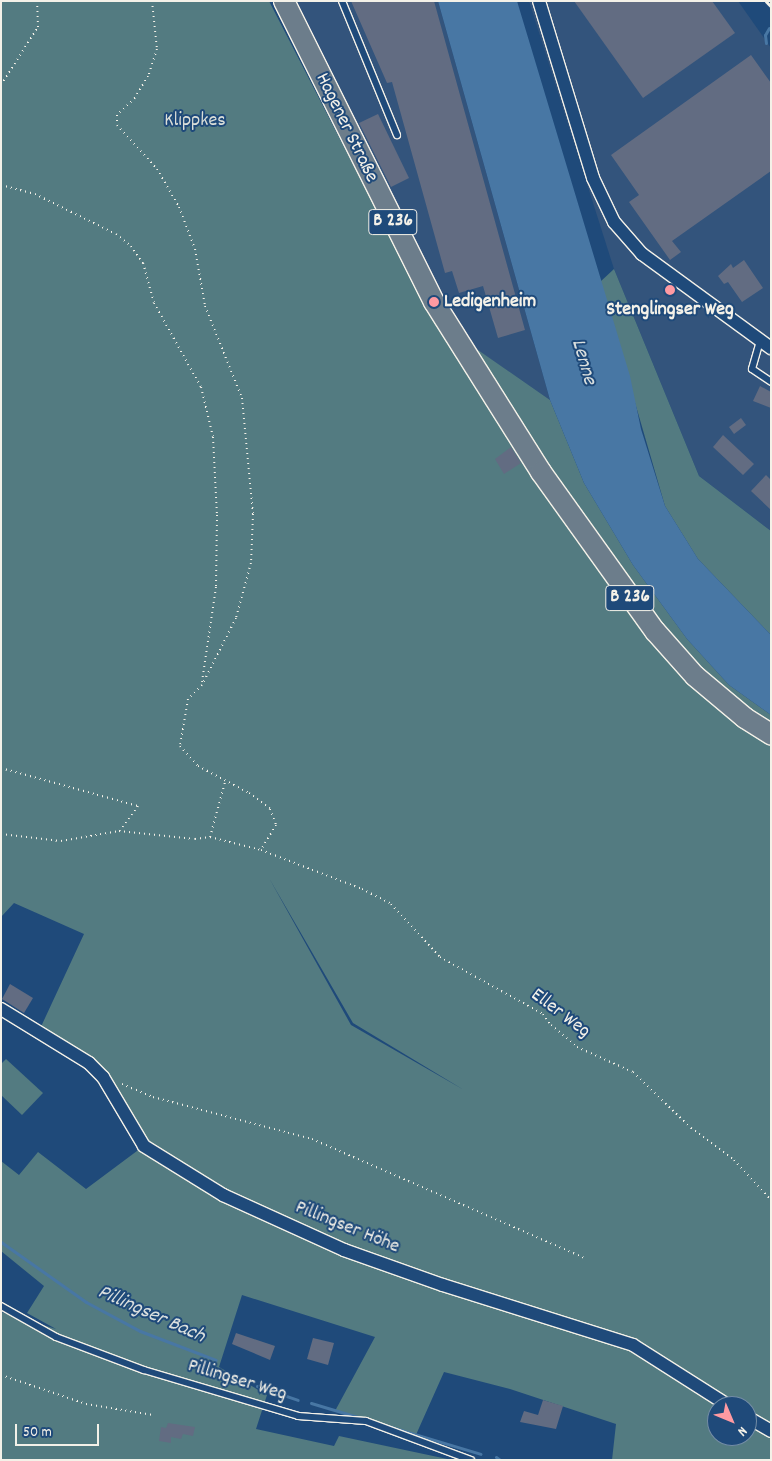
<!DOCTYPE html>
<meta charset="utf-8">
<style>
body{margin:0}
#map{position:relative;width:772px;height:1461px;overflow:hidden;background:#1f4a7a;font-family:Dekko,sans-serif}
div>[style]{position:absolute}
.built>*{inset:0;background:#33547c}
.green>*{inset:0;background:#537b81}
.water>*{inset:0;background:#4877a4}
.stream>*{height:3px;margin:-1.5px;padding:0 1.5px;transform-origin:1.5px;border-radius:1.5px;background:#4877a4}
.building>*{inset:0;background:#626c82}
.path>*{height:2px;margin-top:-1px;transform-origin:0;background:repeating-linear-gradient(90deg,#f4f1e8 0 1px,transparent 0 5px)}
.roads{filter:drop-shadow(1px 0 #f4f1e8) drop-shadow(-1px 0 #f4f1e8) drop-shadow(0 1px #f4f1e8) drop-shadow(0 -1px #f4f1e8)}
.service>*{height:6px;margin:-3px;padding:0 3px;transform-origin:3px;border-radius:3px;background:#1f4a7a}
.minor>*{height:12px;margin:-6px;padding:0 6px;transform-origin:6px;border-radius:6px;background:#1f4a7a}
.primary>*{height:20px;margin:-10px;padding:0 10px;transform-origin:10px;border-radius:10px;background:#6c7d8b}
.rail>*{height:3px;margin-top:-1.5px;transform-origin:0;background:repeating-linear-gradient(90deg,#f4f1e8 0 8px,transparent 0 12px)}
.dots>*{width:14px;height:14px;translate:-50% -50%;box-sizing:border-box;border:2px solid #1f4a7a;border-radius:50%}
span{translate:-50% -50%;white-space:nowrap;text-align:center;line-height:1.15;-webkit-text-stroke:4px #1f4a7a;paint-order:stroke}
.shield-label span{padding:1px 4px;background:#1f4a7a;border:1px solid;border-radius:4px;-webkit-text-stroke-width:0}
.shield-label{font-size:19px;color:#f4f1e8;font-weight:700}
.park-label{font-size:20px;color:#dcdfd9}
.street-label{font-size:20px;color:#f4f1e8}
.poi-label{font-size:20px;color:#f4f1e8;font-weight:700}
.left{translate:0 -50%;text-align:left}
.water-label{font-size:21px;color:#dadfde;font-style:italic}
.frame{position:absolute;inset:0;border:2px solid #f4f1e8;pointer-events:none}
.north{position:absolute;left:707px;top:1396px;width:50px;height:50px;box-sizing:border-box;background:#1f4a7a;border:1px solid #748da6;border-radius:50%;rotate:135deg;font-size:14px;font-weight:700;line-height:20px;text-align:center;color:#f4f1e8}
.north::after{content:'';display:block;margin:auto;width:18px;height:22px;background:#ff9aa2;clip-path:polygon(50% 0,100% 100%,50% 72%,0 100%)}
.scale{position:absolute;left:15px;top:1424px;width:84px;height:22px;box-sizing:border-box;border:2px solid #f4f1e8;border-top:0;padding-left:6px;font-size:15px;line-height:18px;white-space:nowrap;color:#f4f1e8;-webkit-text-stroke:4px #1f4a7a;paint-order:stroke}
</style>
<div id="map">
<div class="built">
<i style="clip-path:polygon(293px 1px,438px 1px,550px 400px,466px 342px,409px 240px)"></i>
<i style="clip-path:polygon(529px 1px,738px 1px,771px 48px,771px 531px,699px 476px,614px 269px)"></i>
</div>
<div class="green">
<i style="clip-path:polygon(evenodd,1px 1px,269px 1px,432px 318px,550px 400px,584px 483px,633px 565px,687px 639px,729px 685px,771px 715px,771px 1460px,612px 1460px,616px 1424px,510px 1389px,444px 1372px,415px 1437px,335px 1411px,375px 1337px,242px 1295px,219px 1367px,267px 1395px,256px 1429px,334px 1446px,339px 1436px,452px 1460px,1px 1460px,1px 1312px,56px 1329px,27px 1313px,44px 1286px,1px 1251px,1px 1161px,19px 1175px,38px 1152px,86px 1189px,141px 1148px,221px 1197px,337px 1250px,442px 1286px,617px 1339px,444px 1283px,341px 1246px,223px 1193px,146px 1144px,104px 1076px,90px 1061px,39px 1031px,84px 934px,14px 903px,1px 917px,1px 1px,269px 878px,353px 1023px,464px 1090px,351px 1025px,269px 878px,1px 1px,717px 1406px,747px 1406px,747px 1436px,717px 1436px,717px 1406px)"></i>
<i style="clip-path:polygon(614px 269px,699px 476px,771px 531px,771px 635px,698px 559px,665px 506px,600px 282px)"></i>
<i style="clip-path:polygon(6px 1059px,43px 1093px,22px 1115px,1px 1095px,1px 1064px)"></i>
</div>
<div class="water">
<i style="clip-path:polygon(438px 1px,517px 1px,630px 376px,641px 429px,665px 506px,698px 559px,771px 635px,771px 715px,729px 685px,687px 639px,633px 565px,584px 483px,550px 400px)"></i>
</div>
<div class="stream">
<i style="left:766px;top:43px;width:8px;rotate:-97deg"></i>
<i style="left:765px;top:35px;width:8px;rotate:-60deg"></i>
<i style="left:1px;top:1242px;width:104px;rotate:35.2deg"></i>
<i style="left:86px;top:1302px;width:61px;rotate:28.2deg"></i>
<i style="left:140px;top:1331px;width:81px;rotate:20.9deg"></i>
<i style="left:257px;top:1386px;width:43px;rotate:18.9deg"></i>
<i style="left:311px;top:1403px;width:177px;rotate:16.7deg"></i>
<i style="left:496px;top:1457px;width:5px;rotate:37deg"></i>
</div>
<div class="building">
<i style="clip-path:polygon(351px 1px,434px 1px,525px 330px,498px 338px,483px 286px,459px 293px,452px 271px,445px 273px,392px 82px,387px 83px)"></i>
<i style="clip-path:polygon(574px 1px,712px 1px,735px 33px,643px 98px)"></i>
<i style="clip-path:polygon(751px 55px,771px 83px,771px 171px,672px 241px,681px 252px,670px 260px,629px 202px,639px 195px,611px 155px)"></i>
<i style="clip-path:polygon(378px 114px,409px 178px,391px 187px,359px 123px)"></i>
<i style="clip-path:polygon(744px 260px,763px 288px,742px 302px,728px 282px,724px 284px,718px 276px,731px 264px,733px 268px)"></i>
<i style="clip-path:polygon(760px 386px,771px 392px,771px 408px,753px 401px)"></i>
<i style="clip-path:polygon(741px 418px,746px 425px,734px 434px,729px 427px)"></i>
<i style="clip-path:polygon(723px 435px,754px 464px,743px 475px,713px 447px)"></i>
<i style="clip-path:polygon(511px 447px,521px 463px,504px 474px,495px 459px)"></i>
<i style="clip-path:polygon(766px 475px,771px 480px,771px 510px,751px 491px)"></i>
<i style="clip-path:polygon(10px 984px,33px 998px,24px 1013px,2px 999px)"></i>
<i style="clip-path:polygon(236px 1333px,275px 1346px,270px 1360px,232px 1344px)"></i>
<i style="clip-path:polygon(313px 1338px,334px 1343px,328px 1365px,307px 1359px)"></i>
<i style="clip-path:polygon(543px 1400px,563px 1406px,556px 1429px,520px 1422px,524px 1411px,538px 1415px)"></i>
<i style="clip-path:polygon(168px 1423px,195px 1427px,193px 1436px,183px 1434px,181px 1439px,171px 1437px,171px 1443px,159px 1441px,161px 1427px,166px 1428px)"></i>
</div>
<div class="path">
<i style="left:152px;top:1px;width:48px;rotate:84.1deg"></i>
<i style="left:157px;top:49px;width:28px;rotate:108deg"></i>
<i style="left:148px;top:76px;width:26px;rotate:121deg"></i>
<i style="left:135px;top:98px;width:25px;rotate:137deg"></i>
<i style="left:117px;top:115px;width:10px;rotate:90deg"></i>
<i style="left:117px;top:125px;width:59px;rotate:47.7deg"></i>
<i style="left:157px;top:169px;width:44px;rotate:59.9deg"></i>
<i style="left:179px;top:207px;width:45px;rotate:69.1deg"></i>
<i style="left:195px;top:249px;width:58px;rotate:80deg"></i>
<i style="left:205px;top:306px;width:99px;rotate:68.1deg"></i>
<i style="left:242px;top:398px;width:117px;rotate:84.6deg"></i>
<i style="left:253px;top:514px;width:49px;rotate:92.3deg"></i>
<i style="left:251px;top:563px;width:57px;rotate:105.3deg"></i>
<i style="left:236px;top:618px;width:75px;rotate:116.9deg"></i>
<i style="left:202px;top:685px;width:20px;rotate:135deg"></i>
<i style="left:188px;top:699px;width:48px;rotate:99.7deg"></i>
<i style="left:180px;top:746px;width:27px;rotate:48deg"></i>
<i style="left:198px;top:766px;width:58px;rotate:27.9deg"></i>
<i style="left:249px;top:793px;width:26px;rotate:37deg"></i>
<i style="left:270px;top:809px;width:17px;rotate:69deg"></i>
<i style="left:276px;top:825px;width:29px;rotate:121deg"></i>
<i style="left:1px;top:85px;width:69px;rotate:-57.5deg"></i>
<i style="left:38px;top:27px;width:26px;rotate:-92deg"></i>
<i style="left:1px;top:185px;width:35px;rotate:15deg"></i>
<i style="left:35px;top:194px;width:90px;rotate:26.3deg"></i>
<i style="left:116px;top:234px;width:19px;rotate:39deg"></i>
<i style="left:131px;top:246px;width:21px;rotate:55deg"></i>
<i style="left:143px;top:263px;width:41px;rotate:74.6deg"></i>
<i style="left:154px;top:303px;width:96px;rotate:60.8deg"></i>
<i style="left:201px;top:387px;width:51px;rotate:76.5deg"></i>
<i style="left:213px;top:437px;width:78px;rotate:87.1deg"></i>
<i style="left:217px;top:515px;width:72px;rotate:90.8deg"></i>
<i style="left:216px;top:587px;width:96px;rotate:98.4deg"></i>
<i style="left:1px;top:768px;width:142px;rotate:15.5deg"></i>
<i style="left:138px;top:806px;width:31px;rotate:127deg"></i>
<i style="left:1px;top:834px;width:60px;rotate:6.7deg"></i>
<i style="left:61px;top:841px;width:59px;rotate:-9.8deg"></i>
<i style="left:119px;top:831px;width:76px;rotate:6deg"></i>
<i style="left:195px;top:839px;width:15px;rotate:-8deg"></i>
<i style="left:210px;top:837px;width:53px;rotate:14.3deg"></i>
<i style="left:261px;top:850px;width:108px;rotate:21.1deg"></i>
<i style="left:362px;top:889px;width:33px;rotate:27deg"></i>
<i style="left:391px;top:904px;width:72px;rotate:47.2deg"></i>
<i style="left:440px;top:957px;width:118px;rotate:29deg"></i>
<i style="left:543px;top:1014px;width:14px;rotate:54deg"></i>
<i style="left:551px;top:1025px;width:34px;rotate:40deg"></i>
<i style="left:577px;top:1047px;width:61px;rotate:24.1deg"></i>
<i style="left:633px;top:1072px;width:81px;rotate:44deg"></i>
<i style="left:691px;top:1128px;width:54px;rotate:36.7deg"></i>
<i style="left:734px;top:1160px;width:54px;rotate:47.2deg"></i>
<i style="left:210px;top:837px;width:57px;rotate:-74.7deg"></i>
<i style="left:122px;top:1084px;width:34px;rotate:23deg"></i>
<i style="left:153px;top:1097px;width:164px;rotate:14.8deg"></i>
<i style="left:312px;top:1139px;width:297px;rotate:23.6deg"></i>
<i style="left:1px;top:1375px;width:90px;rotate:18.8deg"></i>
<i style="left:86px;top:1404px;width:68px;rotate:9.3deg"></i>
</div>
<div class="roads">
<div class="service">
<i style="left:342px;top:1px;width:145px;rotate:67.7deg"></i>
<i style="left:760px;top:341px;width:29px;rotate:106deg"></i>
<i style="left:752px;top:369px;width:23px;rotate:34deg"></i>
<i style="left:1px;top:1306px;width:63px;rotate:29.4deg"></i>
<i style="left:56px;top:1337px;width:94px;rotate:20.6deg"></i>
<i style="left:144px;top:1370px;width:161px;rotate:16.6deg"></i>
<i style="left:298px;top:1416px;width:68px;rotate:4.2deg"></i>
<i style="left:366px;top:1421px;width:112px;rotate:20.4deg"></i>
</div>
<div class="minor">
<i style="left:539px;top:1px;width:185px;rotate:73deg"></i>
<i style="left:593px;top:178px;width:49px;rotate:64.5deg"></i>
<i style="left:614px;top:222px;width:43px;rotate:48.8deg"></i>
<i style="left:642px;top:254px;width:160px;rotate:36.1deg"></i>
<i style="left:1px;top:1009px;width:103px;rotate:31.5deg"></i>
<i style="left:89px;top:1063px;width:20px;rotate:45deg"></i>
<i style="left:103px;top:1077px;width:80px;rotate:59.3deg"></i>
<i style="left:144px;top:1146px;width:93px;rotate:31.8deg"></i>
<i style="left:223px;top:1195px;width:133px;rotate:24.4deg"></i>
<i style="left:344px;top:1250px;width:105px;rotate:19.5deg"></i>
<i style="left:443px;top:1285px;width:199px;rotate:17.5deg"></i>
<i style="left:633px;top:1345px;width:114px;rotate:32.4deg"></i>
<i style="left:747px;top:1417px;width:28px;rotate:30deg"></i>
</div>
<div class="primary">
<i style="left:284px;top:1px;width:336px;rotate:63.5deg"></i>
<i style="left:434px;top:302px;width:201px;rotate:57.8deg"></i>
<i style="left:541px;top:472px;width:196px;rotate:54.4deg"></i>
<i style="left:655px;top:631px;width:60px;rotate:48.4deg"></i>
<i style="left:695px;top:676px;width:65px;rotate:40deg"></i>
<i style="left:745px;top:718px;width:31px;rotate:32deg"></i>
</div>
</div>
<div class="rail">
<i style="left:766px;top:1px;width:7px;rotate:45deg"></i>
</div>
<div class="dots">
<i style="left:670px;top:290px;background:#ff9aa2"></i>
<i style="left:434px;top:302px;background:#ff9aa2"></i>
</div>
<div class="shield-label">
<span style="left:393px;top:222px">B 236</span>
<span style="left:630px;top:598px">B 236</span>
</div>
<div class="park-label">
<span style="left:195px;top:121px">Klippkes</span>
</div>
<div class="street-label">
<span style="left:346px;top:128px;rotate:64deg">Hagener Straße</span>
<span style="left:560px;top:1014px;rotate:37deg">Eller Weg</span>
<span style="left:347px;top:1228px;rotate:22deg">Pillingser Höhe</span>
<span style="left:237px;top:1381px;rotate:17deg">Pillingser Weg</span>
</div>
<div class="poi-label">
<span class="left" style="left:444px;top:302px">Ledigenheim</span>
<span style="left:670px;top:310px">Stenglingser Weg</span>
</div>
<div class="water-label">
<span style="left:583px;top:362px;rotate:74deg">Lenne</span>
<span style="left:151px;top:1315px;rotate:24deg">Pillingser Bach</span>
</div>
<div class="frame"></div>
<div class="north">N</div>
<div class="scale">50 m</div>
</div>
